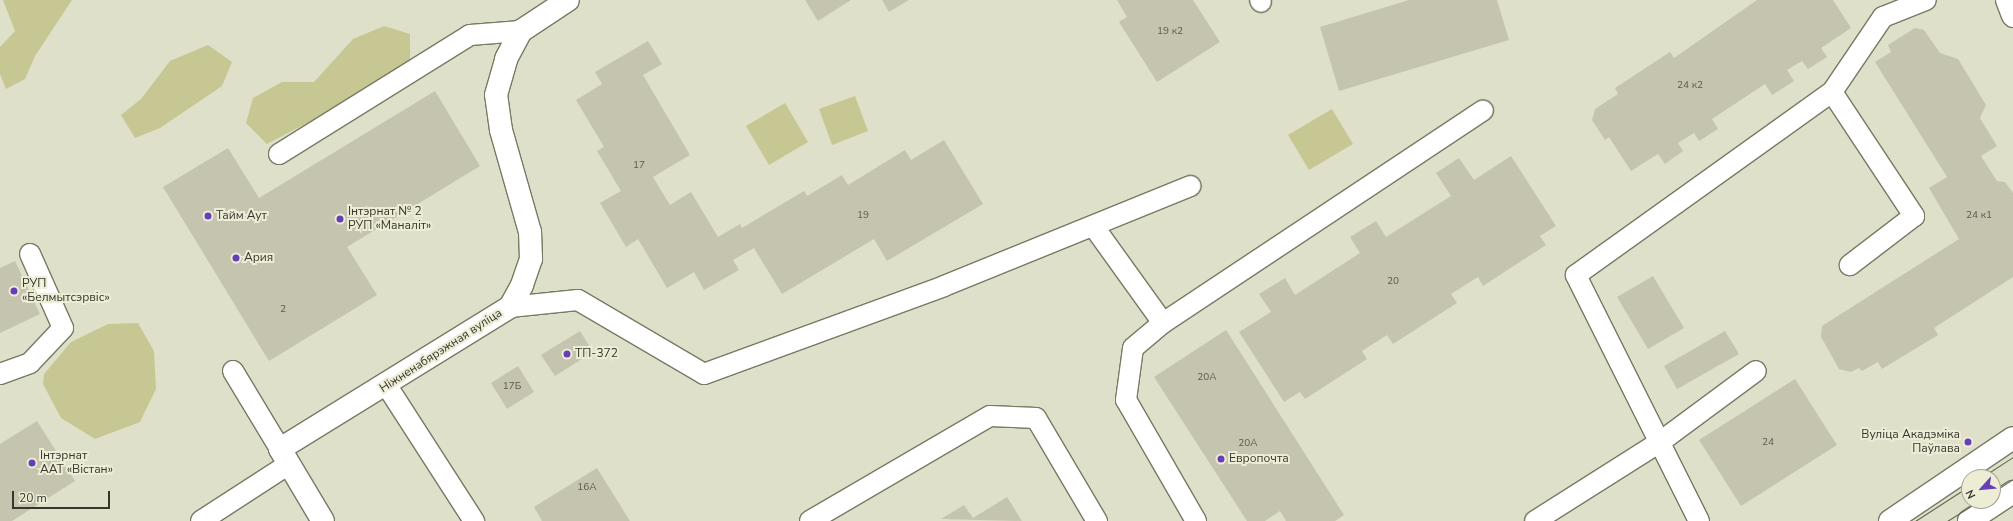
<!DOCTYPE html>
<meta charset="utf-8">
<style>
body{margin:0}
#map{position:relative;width:2013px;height:521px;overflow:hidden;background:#dfe0c9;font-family:"Nunito Sans",sans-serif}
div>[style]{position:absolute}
.green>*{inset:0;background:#c6c792}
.building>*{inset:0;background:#c5c5af}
.roads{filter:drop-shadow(1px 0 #787964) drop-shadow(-1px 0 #787964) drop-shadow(0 1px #787964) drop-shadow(0 -1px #787964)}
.service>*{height:20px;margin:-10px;padding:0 10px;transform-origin:10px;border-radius:10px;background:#fff}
.minor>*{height:22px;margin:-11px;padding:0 11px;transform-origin:11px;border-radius:11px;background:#fff}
.secondary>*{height:22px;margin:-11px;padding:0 11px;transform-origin:11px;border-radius:11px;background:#fff}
.tram>*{height:1px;margin:-0.5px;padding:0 0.5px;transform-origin:0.5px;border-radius:0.5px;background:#636356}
.dots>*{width:11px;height:11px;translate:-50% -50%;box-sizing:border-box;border:2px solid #ededd6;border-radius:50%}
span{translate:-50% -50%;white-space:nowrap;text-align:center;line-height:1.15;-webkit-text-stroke:4px #ededd6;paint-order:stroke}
.number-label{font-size:10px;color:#5a5a4e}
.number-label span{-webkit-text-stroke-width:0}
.poi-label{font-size:12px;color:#36362d}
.left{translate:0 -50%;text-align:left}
.right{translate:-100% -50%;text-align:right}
.street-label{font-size:12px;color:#36362d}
.north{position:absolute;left:1961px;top:469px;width:40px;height:40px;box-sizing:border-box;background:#ededd6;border:1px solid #a4a492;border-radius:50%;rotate:243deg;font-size:11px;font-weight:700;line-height:16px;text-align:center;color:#36362d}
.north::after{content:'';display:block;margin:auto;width:14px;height:18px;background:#663fb7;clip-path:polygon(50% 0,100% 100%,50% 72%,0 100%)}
.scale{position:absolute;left:12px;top:491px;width:98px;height:18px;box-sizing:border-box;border:2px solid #36362d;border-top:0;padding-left:5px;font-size:12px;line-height:14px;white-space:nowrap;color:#36362d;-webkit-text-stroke:3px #ededd6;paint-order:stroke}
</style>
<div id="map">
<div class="green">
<i style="clip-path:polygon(3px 0,72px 0,35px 56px,25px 79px,6px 89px,0 74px,0 47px,15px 31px)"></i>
<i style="clip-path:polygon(384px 26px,410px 34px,410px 62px,351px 100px,267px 144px,246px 123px,253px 98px,282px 82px,314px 82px,353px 39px)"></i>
<i style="clip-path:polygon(208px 45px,232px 62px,222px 86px,160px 128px,135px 138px,121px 115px,141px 99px,170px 61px)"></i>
<i style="clip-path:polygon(855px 96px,868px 131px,832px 145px,819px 109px)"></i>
<i style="clip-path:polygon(785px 103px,808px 142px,769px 165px,746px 126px)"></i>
<i style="clip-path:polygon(1332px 109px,1353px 144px,1309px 170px,1288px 135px)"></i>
<i style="clip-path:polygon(138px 323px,154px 351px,156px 389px,140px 422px,95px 439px,61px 418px,43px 384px,44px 374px,71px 342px,108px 324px)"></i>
</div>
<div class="building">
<i style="clip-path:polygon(805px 0,851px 0,818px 21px)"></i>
<i style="clip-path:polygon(882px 0,909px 0,889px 12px)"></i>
<i style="clip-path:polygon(1117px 0,1193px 0,1220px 42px,1157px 82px,1119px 22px,1127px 17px)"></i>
<i style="clip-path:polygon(1409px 0,1497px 0,1509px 40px,1339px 91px,1320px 27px)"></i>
<i style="clip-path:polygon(1757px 0,1833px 0,1851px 28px,1821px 48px,1827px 57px,1808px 69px,1802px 61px,1787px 70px,1794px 81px,1772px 95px,1765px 84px,1712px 119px,1718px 129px,1699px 141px,1694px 133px,1678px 143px,1683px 151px,1665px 164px,1658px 154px,1631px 171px,1609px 137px,1605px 140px,1592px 120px,1595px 109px,1618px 94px,1615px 88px,1670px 52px,1674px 58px)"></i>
<i style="clip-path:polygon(1915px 28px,1924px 30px,1940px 53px,1958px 59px,1986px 105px,1980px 118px,1997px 146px,1981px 156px,1997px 181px,2005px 182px,2013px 193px,2013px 277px,1934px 328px,1938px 335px,1882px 369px,1878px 362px,1862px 371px,1859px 368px,1851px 372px,1839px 369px,1821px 337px,1822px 326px,1959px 239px,1929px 188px,1947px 177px,1875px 62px,1891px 52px,1888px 45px)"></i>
<i style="clip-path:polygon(648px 41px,662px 64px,643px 75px,690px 155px,653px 177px,670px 205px,691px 192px,718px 237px,740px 224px,742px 228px,804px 191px,807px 196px,842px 175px,848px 185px,905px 150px,911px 160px,944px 140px,983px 204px,887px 261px,874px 239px,782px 294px,754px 248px,733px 260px,739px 270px,704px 290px,694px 272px,667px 288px,638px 239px,626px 247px,600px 203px,621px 191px,597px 151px,604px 147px,576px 100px,602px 84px,595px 72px)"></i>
<i style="clip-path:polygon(435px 91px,480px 166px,347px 247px,377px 295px,269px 361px,163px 187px,228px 148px,259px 198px)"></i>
<i style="clip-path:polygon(1511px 156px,1556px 226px,1540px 236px,1546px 245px,1483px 286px,1478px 277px,1451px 294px,1457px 303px,1393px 344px,1387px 335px,1362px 351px,1367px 359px,1305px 399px,1300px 392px,1284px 402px,1239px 332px,1271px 312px,1259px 294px,1285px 278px,1295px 295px,1360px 253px,1350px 237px,1376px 221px,1386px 237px,1451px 196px,1436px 173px,1459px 158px,1474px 180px)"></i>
<i style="clip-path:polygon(15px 261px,40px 314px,0 333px,0 268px)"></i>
<i style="clip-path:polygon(1653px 276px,1684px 328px,1648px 349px,1617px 297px)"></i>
<i style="clip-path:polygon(1226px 330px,1344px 515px,1335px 521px,1286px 521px,1280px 511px,1265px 521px,1247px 521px,1154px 377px)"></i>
<i style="clip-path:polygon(580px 331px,593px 352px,555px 376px,541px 355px)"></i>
<i style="clip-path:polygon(1725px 331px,1739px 354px,1677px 389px,1664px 366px)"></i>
<i style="clip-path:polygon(518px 366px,534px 392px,507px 409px,491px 383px)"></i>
<i style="clip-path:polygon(1795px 379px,1837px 445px,1741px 506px,1699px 440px)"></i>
<i style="clip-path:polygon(37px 421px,75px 481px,12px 521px,0 521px,0 444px)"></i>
<i style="clip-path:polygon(597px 468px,630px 521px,542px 521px,534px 507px)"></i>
<i style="clip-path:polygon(1007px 497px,1022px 521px,941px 519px,964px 505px,973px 518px)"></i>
</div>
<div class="roads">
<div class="service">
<i style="left:1260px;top:0;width:2px;rotate:63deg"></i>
<i style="left:1832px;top:92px;width:149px;rotate:56.5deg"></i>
<i style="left:1914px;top:216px;width:81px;rotate:142.6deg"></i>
<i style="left:279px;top:154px;width:225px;rotate:-31.9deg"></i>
<i style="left:470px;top:35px;width:51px;rotate:-4.5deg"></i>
<i style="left:1094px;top:227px;width:118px;rotate:54.3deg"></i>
<i style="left:510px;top:307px;width:68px;rotate:-5.9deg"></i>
<i style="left:578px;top:300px;width:146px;rotate:30.4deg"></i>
<i style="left:704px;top:374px;width:256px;rotate:-20.1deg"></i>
<i style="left:944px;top:286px;width:266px;rotate:-22.1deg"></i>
<i style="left:233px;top:371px;width:91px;rotate:58.9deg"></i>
<i style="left:0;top:374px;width:32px;rotate:-20deg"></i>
<i style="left:30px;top:363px;width:48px;rotate:-46.7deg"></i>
<i style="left:63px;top:328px;width:81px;rotate:-114deg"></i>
<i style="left:387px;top:386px;width:161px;rotate:57.2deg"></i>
<i style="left:201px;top:521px;width:105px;rotate:-32.9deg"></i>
<i style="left:810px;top:521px;width:208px;rotate:-30.3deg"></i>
<i style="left:990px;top:416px;width:46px;rotate:2.5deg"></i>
<i style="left:1036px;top:418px;width:120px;rotate:59.4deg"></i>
<i style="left:1196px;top:521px;width:140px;rotate:-120deg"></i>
<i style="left:1126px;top:400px;width:52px;rotate:-82.3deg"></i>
<i style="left:1133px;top:348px;width:39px;rotate:-40deg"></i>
<i style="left:1163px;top:323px;width:384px;rotate:-33.6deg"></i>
<i style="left:1535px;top:521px;width:148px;rotate:-32.3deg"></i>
<i style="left:1660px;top:442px;width:119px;rotate:-36.5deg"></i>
<i style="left:1699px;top:521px;width:275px;rotate:-116.6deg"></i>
<i style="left:1576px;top:275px;width:315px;rotate:-35.6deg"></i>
<i style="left:1832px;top:92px;width:91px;rotate:-55.8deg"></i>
<i style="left:1883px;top:17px;width:46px;rotate:-21.6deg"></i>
</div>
<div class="minor">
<i style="left:2007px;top:0;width:17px;rotate:69deg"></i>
<i style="left:323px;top:521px;width:84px;rotate:-120.8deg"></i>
<i style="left:280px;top:449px;width:270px;rotate:-31.7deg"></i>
<i style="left:510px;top:307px;width:25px;rotate:-61deg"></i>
<i style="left:522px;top:285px;width:28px;rotate:-71deg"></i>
<i style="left:531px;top:259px;width:27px;rotate:-92deg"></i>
<i style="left:530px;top:232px;width:106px;rotate:-105.9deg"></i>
<i style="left:501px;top:130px;width:35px;rotate:-98deg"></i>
<i style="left:496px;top:95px;width:37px;rotate:-74deg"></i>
<i style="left:506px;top:59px;width:32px;rotate:-62deg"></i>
<i style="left:521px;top:31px;width:56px;rotate:-33.4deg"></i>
</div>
<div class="secondary">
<i style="left:1890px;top:521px;width:148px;rotate:-34deg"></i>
<i style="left:1969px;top:521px;width:53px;rotate:-33.4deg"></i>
</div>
</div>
<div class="tram">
<i style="left:1982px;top:477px;width:37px;rotate:-33deg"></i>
<i style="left:1993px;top:492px;width:24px;rotate:-33deg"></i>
<i style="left:1915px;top:521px;width:64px;rotate:-32.9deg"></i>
<i style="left:1947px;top:521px;width:38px;rotate:-32deg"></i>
</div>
<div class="dots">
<i style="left:208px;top:216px;background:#663fb7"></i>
<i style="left:340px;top:219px;background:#663fb7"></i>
<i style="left:236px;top:258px;background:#663fb7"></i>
<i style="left:14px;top:291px;background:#663fb7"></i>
<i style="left:567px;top:354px;background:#663fb7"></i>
<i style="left:1968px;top:442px;background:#663fb7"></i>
<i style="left:1221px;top:459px;background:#663fb7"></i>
<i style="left:32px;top:463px;background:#663fb7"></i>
</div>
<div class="number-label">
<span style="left:1170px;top:32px">19 к2</span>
<span style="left:1690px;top:86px">24 к2</span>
<span style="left:639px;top:166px">17</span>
<span style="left:863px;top:216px">19</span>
<span style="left:1979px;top:216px">24 к1</span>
<span style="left:1393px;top:282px">20</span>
<span style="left:283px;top:310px">2</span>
<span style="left:1207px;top:378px">20А</span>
<span style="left:512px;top:387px">17Б</span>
<span style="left:1768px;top:443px">24</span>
<span style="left:1248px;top:444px">20А</span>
<span style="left:587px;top:488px">16А</span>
</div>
<div class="poi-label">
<span class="left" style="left:348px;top:219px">Інтэрнат № 2<br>РУП «Маналіт»</span>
<span class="left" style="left:216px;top:216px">Тайм Аут</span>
<span class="left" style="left:244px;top:258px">Ария</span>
<span class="left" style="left:22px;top:291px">РУП<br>«Белмытсэрвіс»</span>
<span class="left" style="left:575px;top:354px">ТП-372</span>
<span class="right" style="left:1960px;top:442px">Вуліца Акадэміка<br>Паўлава</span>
<span class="left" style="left:40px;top:463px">Інтэрнат<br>ААТ «Вістан»</span>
<span class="left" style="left:1229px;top:459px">Европочта</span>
</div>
<div class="street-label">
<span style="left:441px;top:351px;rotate:-33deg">Ніжненабярэжная вуліца</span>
</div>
<div class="north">N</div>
<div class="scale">20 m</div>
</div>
